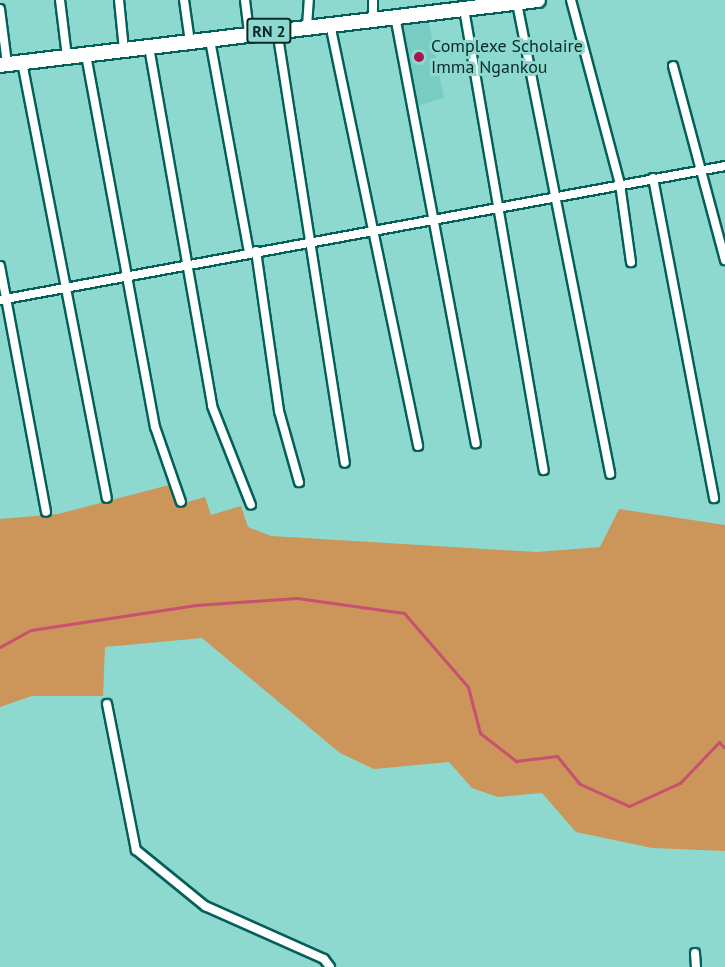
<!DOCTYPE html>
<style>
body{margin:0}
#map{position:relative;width:725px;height:967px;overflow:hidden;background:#8dd9d0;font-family:"PT Sans",sans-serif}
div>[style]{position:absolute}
.built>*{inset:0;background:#77ccc3}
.green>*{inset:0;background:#cc955a}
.stream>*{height:3px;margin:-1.5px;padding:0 1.5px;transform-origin:1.5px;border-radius:1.5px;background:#c85070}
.roads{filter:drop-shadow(2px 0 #036059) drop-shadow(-2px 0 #036059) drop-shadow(0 2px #036059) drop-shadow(0 -2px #036059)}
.street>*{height:8px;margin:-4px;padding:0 4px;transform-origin:4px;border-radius:4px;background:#fff}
.highway>*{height:14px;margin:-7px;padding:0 7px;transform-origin:7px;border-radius:7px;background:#fff}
.dots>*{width:16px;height:16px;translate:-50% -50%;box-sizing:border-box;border:3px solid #8dd9d0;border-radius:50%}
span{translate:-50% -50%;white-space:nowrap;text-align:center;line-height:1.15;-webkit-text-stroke:6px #8dd9d0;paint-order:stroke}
.shield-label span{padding:2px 4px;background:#8dd9d0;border:2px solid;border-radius:4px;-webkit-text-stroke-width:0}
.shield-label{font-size:16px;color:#092a27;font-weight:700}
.poi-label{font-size:18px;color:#092a27}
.left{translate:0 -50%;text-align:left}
</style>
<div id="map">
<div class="built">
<i style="clip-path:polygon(427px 13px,444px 98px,413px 107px,395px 16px)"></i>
</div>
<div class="green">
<i style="clip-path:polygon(169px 485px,177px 505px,205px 497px,211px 515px,241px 506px,248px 527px,271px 536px,537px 552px,600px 547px,619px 509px,725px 525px,725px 851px,652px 848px,576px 832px,542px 793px,498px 797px,472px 788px,449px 762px,374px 769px,340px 753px,202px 638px,105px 647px,103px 696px,32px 696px,0 707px,0 519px,58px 514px)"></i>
</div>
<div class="stream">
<i style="left:0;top:647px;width:35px;rotate:-29deg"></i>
<i style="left:31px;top:630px;width:167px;rotate:-8.6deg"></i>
<i style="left:196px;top:605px;width:101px;rotate:-4deg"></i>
<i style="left:297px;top:598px;width:108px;rotate:8deg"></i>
<i style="left:404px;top:613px;width:98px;rotate:49.1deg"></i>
<i style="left:468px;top:687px;width:48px;rotate:75.4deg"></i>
<i style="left:480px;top:733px;width:46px;rotate:37.9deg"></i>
<i style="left:516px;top:761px;width:41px;rotate:-7deg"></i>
<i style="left:557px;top:756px;width:36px;rotate:51deg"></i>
<i style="left:580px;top:784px;width:54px;rotate:24.2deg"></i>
<i style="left:629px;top:806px;width:56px;rotate:-24.3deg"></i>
<i style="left:680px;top:783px;width:57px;rotate:-46.4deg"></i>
<i style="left:719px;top:742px;width:8px;rotate:45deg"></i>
</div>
<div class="roads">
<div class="street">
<i style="left:60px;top:0;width:57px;rotate:83deg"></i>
<i style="left:119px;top:0;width:50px;rotate:84.3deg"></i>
<i style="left:184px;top:0;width:42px;rotate:81.9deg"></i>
<i style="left:245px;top:0;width:34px;rotate:83deg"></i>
<i style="left:373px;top:0;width:18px;rotate:90deg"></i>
<i style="left:571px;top:0;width:190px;rotate:75.1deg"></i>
<i style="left:620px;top:184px;width:79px;rotate:82deg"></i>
<i style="left:517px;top:3px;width:480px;rotate:78.8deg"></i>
<i style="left:0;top:9px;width:55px;rotate:82.7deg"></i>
<i style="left:464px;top:9px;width:468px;rotate:80.2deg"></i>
<i style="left:395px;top:16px;width:435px;rotate:79.3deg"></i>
<i style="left:330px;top:24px;width:431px;rotate:78.2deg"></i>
<i style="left:307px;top:26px;width:26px;rotate:-86deg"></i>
<i style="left:277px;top:30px;width:438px;rotate:81.1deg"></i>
<i style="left:210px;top:40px;width:217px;rotate:79.6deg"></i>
<i style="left:149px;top:47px;width:364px;rotate:80deg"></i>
<i style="left:212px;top:406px;width:106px;rotate:68.5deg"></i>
<i style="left:86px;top:55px;width:378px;rotate:79.5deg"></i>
<i style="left:155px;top:427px;width:79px;rotate:70.9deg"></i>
<i style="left:22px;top:62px;width:444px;rotate:79deg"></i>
<i style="left:673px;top:66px;width:201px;rotate:75deg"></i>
<i style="left:653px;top:178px;width:326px;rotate:79.2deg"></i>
<i style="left:256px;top:251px;width:162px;rotate:81.8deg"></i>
<i style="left:279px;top:411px;width:74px;rotate:74.3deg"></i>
<i style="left:0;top:266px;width:250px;rotate:79.4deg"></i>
<i style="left:0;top:300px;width:737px;rotate:-10.47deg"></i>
<i style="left:107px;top:704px;width:149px;rotate:78.8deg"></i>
<i style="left:136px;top:850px;width:89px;rotate:39.1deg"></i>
<i style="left:205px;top:906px;width:130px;rotate:24deg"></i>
<i style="left:324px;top:959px;width:10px;rotate:53deg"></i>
<i style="left:695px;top:953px;width:14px;rotate:86deg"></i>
</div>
<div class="highway">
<i style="left:0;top:65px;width:542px;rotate:-6.89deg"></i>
</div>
</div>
<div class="dots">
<i style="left:419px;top:57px;background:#a9154d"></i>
</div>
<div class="shield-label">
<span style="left:269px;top:31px">RN 2</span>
</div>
<div class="poi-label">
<span class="left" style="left:431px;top:57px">Complexe Scholaire<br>Imma Ngankou</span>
</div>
</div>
